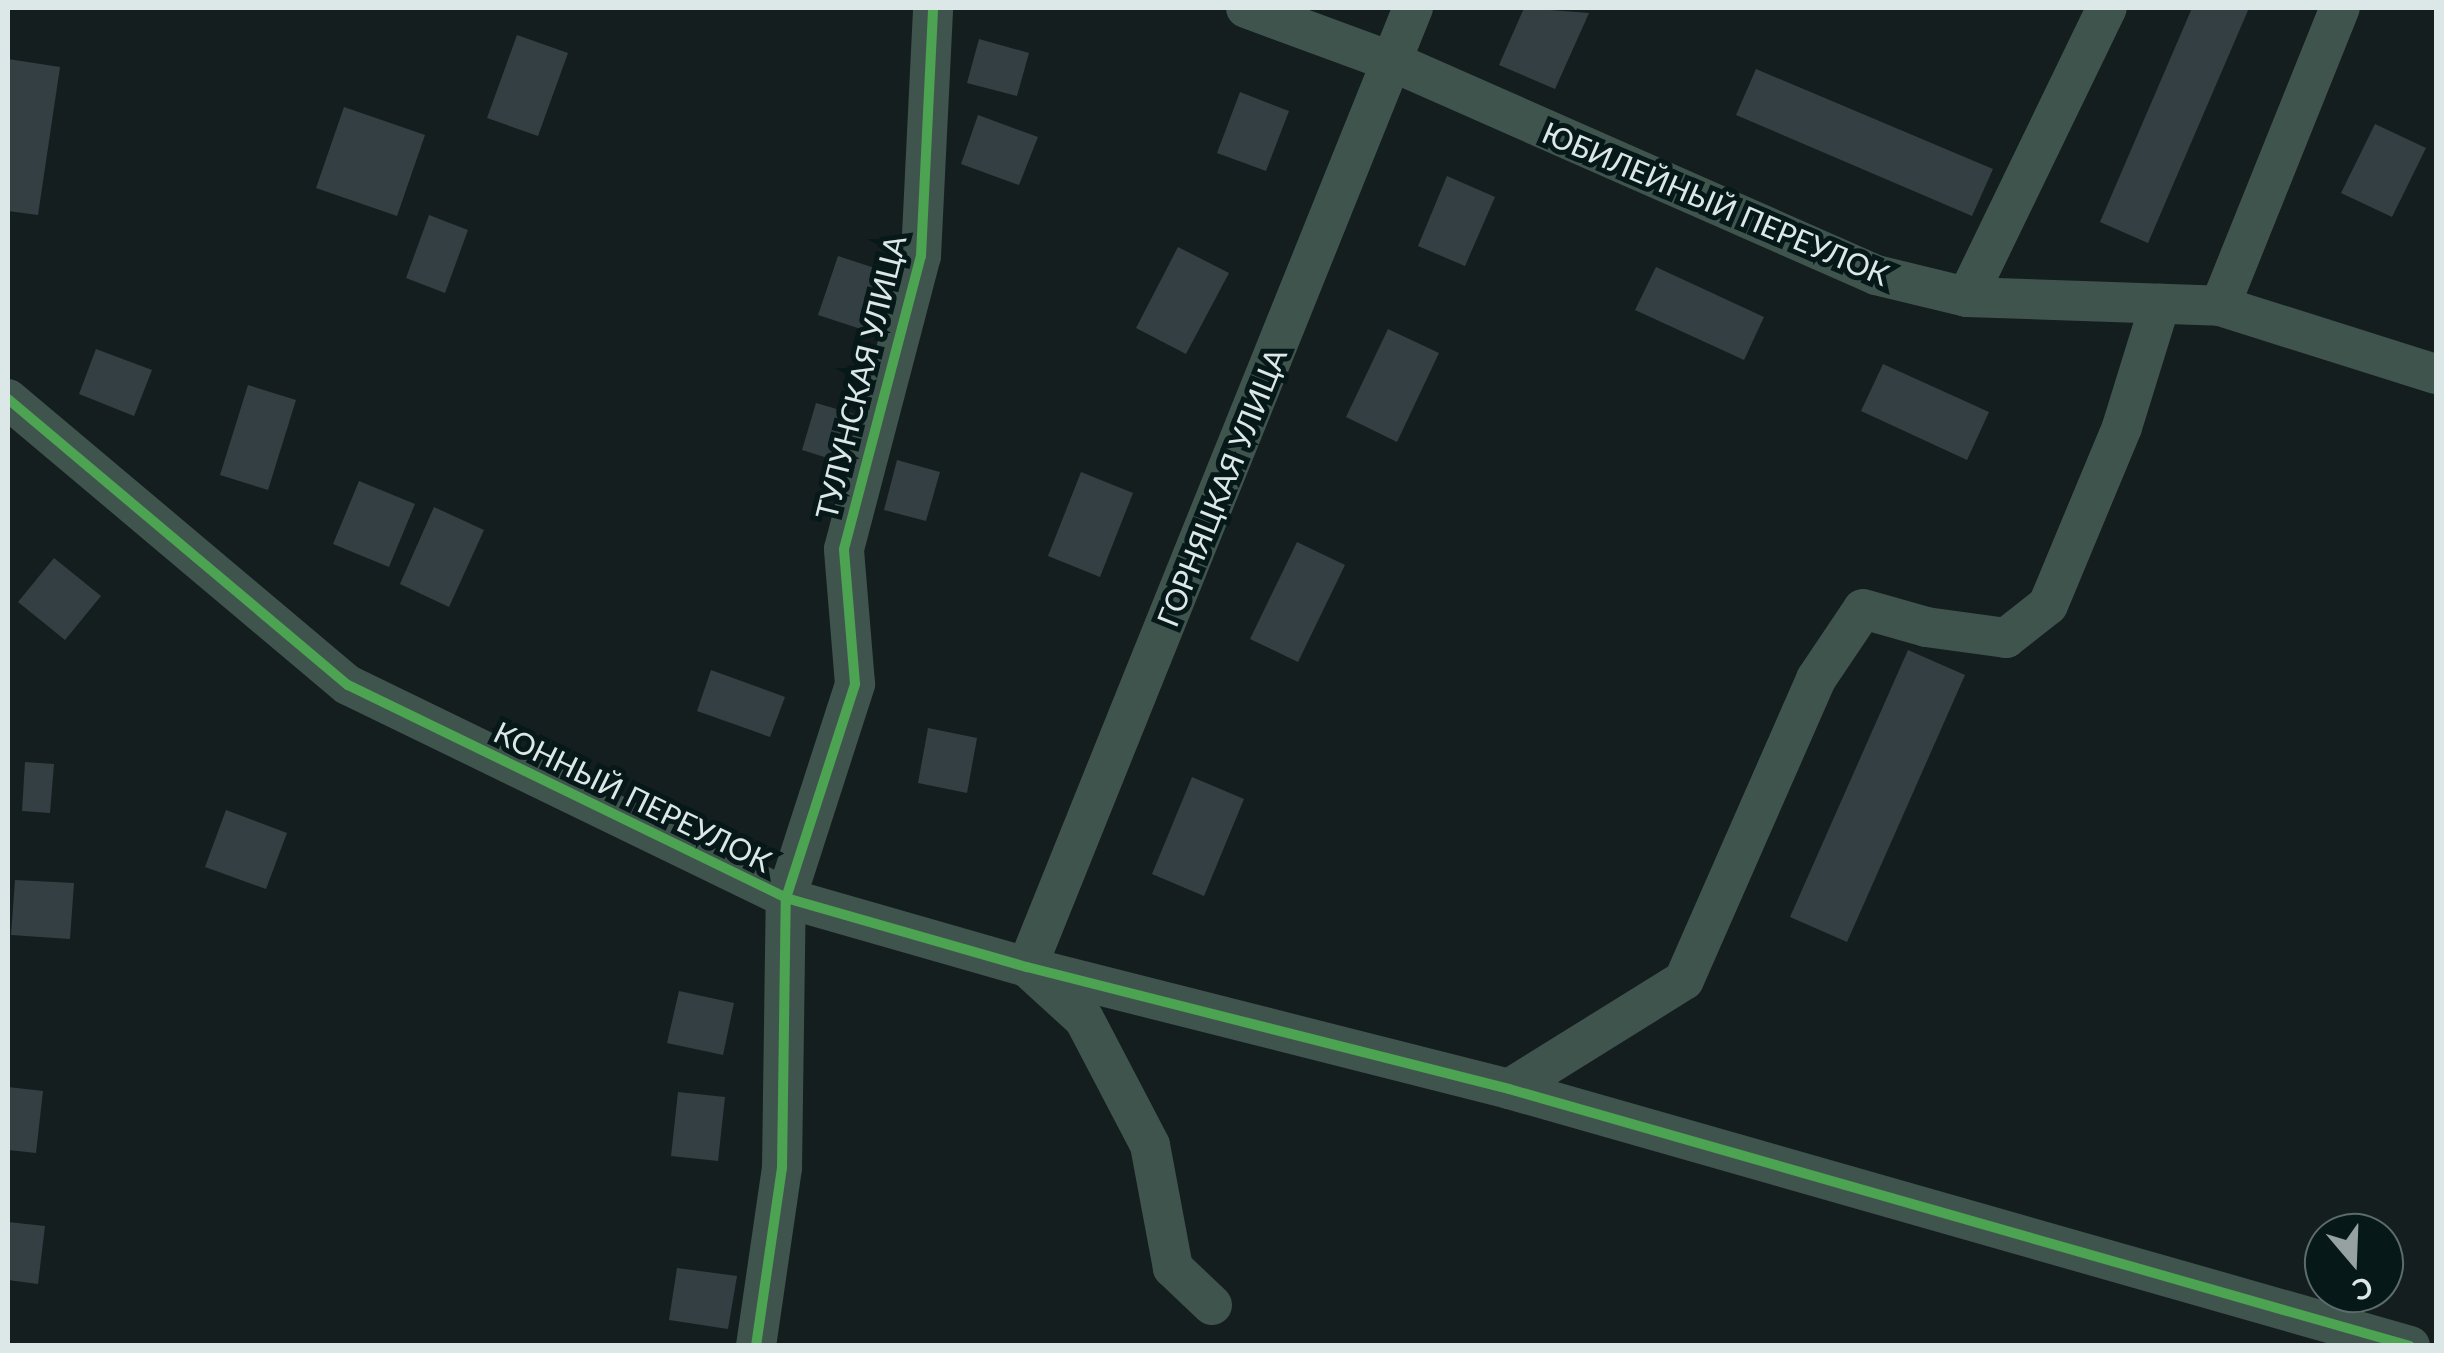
<!DOCTYPE html>
<meta charset="utf-8">
<style>
body{margin:0}
#map{position:relative;width:2444px;height:1353px;overflow:hidden;background:#151e1e;font-family:Lato,sans-serif}
div>[style]{position:absolute}
.building>*{inset:0;background:#333f42}
.minor>*{height:40px;margin:-20px;padding:0 20px;transform-origin:20px;border-radius:20px;background:#40544e}
.cycleway>*{height:10px;margin:-5px;padding:0 5px;transform-origin:5px;border-radius:5px;background:#4ca352}
span{translate:-50% -50%;white-space:nowrap;text-align:center;line-height:1.15;-webkit-text-stroke:10px #071819;paint-order:stroke}
.street-label{font-size:30px;color:#dce7e7}
.frame{position:absolute;inset:0;border:10px solid #dce7e7;pointer-events:none}
.north{position:absolute;left:2304px;top:1213px;width:100px;height:100px;box-sizing:border-box;background:#071819;border:2px solid #5c6b6b;border-radius:50%;rotate:161deg;font-size:28px;font-weight:700;line-height:40px;text-align:center;color:#dce7e7}
.north::after{content:'';display:block;margin:auto;width:35px;height:45px;background:#96a1a1;clip-path:polygon(50% 0,100% 100%,50% 72%,0 100%)}
</style>
<div id="map">
<div class="building">
<i style="clip-path:polygon(1524px 8px,1589px 13px,1555px 89px,1499px 65px)"></i>
<i style="clip-path:polygon(2192px 8px,2249px 8px,2148px 243px,2100px 222px)"></i>
<i style="clip-path:polygon(517px 35px,568px 53px,538px 136px,487px 118px)"></i>
<i style="clip-path:polygon(979px 39px,1029px 53px,1017px 96px,967px 83px)"></i>
<i style="clip-path:polygon(8px 59px,60px 67px,38px 215px,8px 211px)"></i>
<i style="clip-path:polygon(1756px 69px,1993px 169px,1972px 216px,1736px 115px)"></i>
<i style="clip-path:polygon(1240px 92px,1289px 111px,1266px 171px,1217px 153px)"></i>
<i style="clip-path:polygon(344px 107px,425px 135px,397px 216px,316px 188px)"></i>
<i style="clip-path:polygon(978px 115px,1038px 137px,1019px 185px,961px 164px)"></i>
<i style="clip-path:polygon(2375px 124px,2426px 148px,2392px 217px,2341px 193px)"></i>
<i style="clip-path:polygon(1447px 176px,1495px 197px,1465px 266px,1418px 246px)"></i>
<i style="clip-path:polygon(429px 215px,468px 230px,445px 293px,406px 278px)"></i>
<i style="clip-path:polygon(1178px 247px,1229px 273px,1186px 354px,1136px 328px)"></i>
<i style="clip-path:polygon(838px 256px,890px 273px,870px 332px,818px 315px)"></i>
<i style="clip-path:polygon(1656px 267px,1764px 317px,1744px 360px,1635px 310px)"></i>
<i style="clip-path:polygon(1388px 329px,1439px 353px,1397px 442px,1346px 417px)"></i>
<i style="clip-path:polygon(96px 349px,152px 370px,134px 416px,79px 394px)"></i>
<i style="clip-path:polygon(1883px 364px,1989px 412px,1967px 460px,1861px 411px)"></i>
<i style="clip-path:polygon(248px 385px,296px 400px,268px 490px,220px 475px)"></i>
<i style="clip-path:polygon(816px 403px,864px 417px,850px 465px,802px 450px)"></i>
<i style="clip-path:polygon(897px 460px,940px 472px,926px 521px,884px 510px)"></i>
<i style="clip-path:polygon(1081px 472px,1133px 493px,1100px 577px,1048px 556px)"></i>
<i style="clip-path:polygon(359px 481px,415px 504px,389px 567px,333px 544px)"></i>
<i style="clip-path:polygon(434px 507px,484px 530px,449px 607px,400px 584px)"></i>
<i style="clip-path:polygon(1297px 542px,1345px 565px,1298px 662px,1250px 639px)"></i>
<i style="clip-path:polygon(54px 558px,101px 596px,65px 640px,18px 602px)"></i>
<i style="clip-path:polygon(1908px 650px,1965px 675px,1847px 942px,1790px 917px)"></i>
<i style="clip-path:polygon(711px 670px,785px 697px,770px 737px,697px 711px)"></i>
<i style="clip-path:polygon(928px 728px,977px 738px,967px 793px,918px 783px)"></i>
<i style="clip-path:polygon(25px 762px,54px 764px,50px 813px,22px 811px)"></i>
<i style="clip-path:polygon(1192px 777px,1244px 799px,1204px 896px,1152px 874px)"></i>
<i style="clip-path:polygon(226px 810px,287px 833px,266px 889px,205px 867px)"></i>
<i style="clip-path:polygon(15px 880px,74px 883px,70px 939px,11px 935px)"></i>
<i style="clip-path:polygon(679px 991px,734px 1003px,723px 1055px,667px 1043px)"></i>
<i style="clip-path:polygon(8px 1087px,43px 1091px,36px 1153px,8px 1150px)"></i>
<i style="clip-path:polygon(678px 1092px,725px 1097px,718px 1161px,671px 1156px)"></i>
<i style="clip-path:polygon(8px 1222px,45px 1226px,38px 1284px,8px 1280px)"></i>
<i style="clip-path:polygon(677px 1268px,737px 1276px,728px 1329px,669px 1320px)"></i>
</div>
<div class="minor">
<i style="left:1246px;top:8px;width:157px;rotate:20.2deg"></i>
<i style="left:1393px;top:62px;width:528px;rotate:23.8deg"></i>
<i style="left:1876px;top:275px;width:94px;rotate:13.6deg"></i>
<i style="left:1967px;top:297px;width:253px;rotate:2deg"></i>
<i style="left:2220px;top:306px;width:226px;rotate:17.5deg"></i>
<i style="left:1967px;top:297px;width:321px;rotate:-64.2deg"></i>
<i style="left:2220px;top:306px;width:321px;rotate:-68.1deg"></i>
<i style="left:8px;top:399px;width:444px;rotate:40.1deg"></i>
<i style="left:348px;top:685px;width:487px;rotate:25.9deg"></i>
<i style="left:786px;top:898px;width:251px;rotate:16deg"></i>
<i style="left:1027px;top:967px;width:497px;rotate:14.2deg"></i>
<i style="left:1509px;top:1089px;width:937px;rotate:15.92deg"></i>
<i style="left:1509px;top:1089px;width:206px;rotate:-31.9deg"></i>
<i style="left:1684px;top:980px;width:329px;rotate:-66.3deg"></i>
<i style="left:1816px;top:679px;width:84px;rotate:-56.1deg"></i>
<i style="left:1863px;top:609px;width:66px;rotate:15.9deg"></i>
<i style="left:1926px;top:627px;width:81px;rotate:7.8deg"></i>
<i style="left:2006px;top:638px;width:53px;rotate:-38.2deg"></i>
<i style="left:2048px;top:605px;width:193px;rotate:-67.4deg"></i>
<i style="left:2122px;top:427px;width:129px;rotate:-72.8deg"></i>
<i style="left:1212px;top:1305px;width:54px;rotate:-136.5deg"></i>
<i style="left:1173px;top:1268px;width:125px;rotate:-100.6deg"></i>
<i style="left:1150px;top:1145px;width:142px;rotate:-117.6deg"></i>
<i style="left:1084px;top:1019px;width:77px;rotate:-137.6deg"></i>
<i style="left:1027px;top:967px;width:1034px;rotate:-68.08deg"></i>
<i style="left:756px;top:1346px;width:180px;rotate:-81.7deg"></i>
<i style="left:782px;top:1168px;width:270px;rotate:-89.2deg"></i>
<i style="left:786px;top:898px;width:225px;rotate:-72.1deg"></i>
<i style="left:855px;top:684px;width:135px;rotate:-94.7deg"></i>
<i style="left:844px;top:549px;width:303px;rotate:-75.3deg"></i>
<i style="left:921px;top:256px;width:248px;rotate:-87.2deg"></i>
</div>
<div class="cycleway">
<i style="left:8px;top:399px;width:444px;rotate:40.1deg"></i>
<i style="left:348px;top:685px;width:487px;rotate:25.9deg"></i>
<i style="left:786px;top:898px;width:251px;rotate:16deg"></i>
<i style="left:1027px;top:967px;width:497px;rotate:14.2deg"></i>
<i style="left:1509px;top:1089px;width:937px;rotate:15.92deg"></i>
<i style="left:756px;top:1346px;width:180px;rotate:-81.7deg"></i>
<i style="left:782px;top:1168px;width:270px;rotate:-89.2deg"></i>
<i style="left:786px;top:898px;width:225px;rotate:-72.1deg"></i>
<i style="left:855px;top:684px;width:135px;rotate:-94.7deg"></i>
<i style="left:844px;top:549px;width:303px;rotate:-75.3deg"></i>
<i style="left:921px;top:256px;width:248px;rotate:-87.2deg"></i>
</div>
<div class="street-label">
<span style="left:1716px;top:203px;rotate:23deg">ЮБИЛЕЙНЫЙ ПЕРЕУЛОК</span>
<span style="left:860px;top:377px;rotate:-76deg">ТУЛУНСКАЯ УЛИЦА</span>
<span style="left:1221px;top:487px;rotate:-68deg">ГОРНЯЦКАЯ УЛИЦА</span>
<span style="left:633px;top:796px;rotate:26deg">КОННЫЙ ПЕРЕУЛОК</span>
</div>
<div class="frame"></div>
<div class="north">С</div>
</div>
